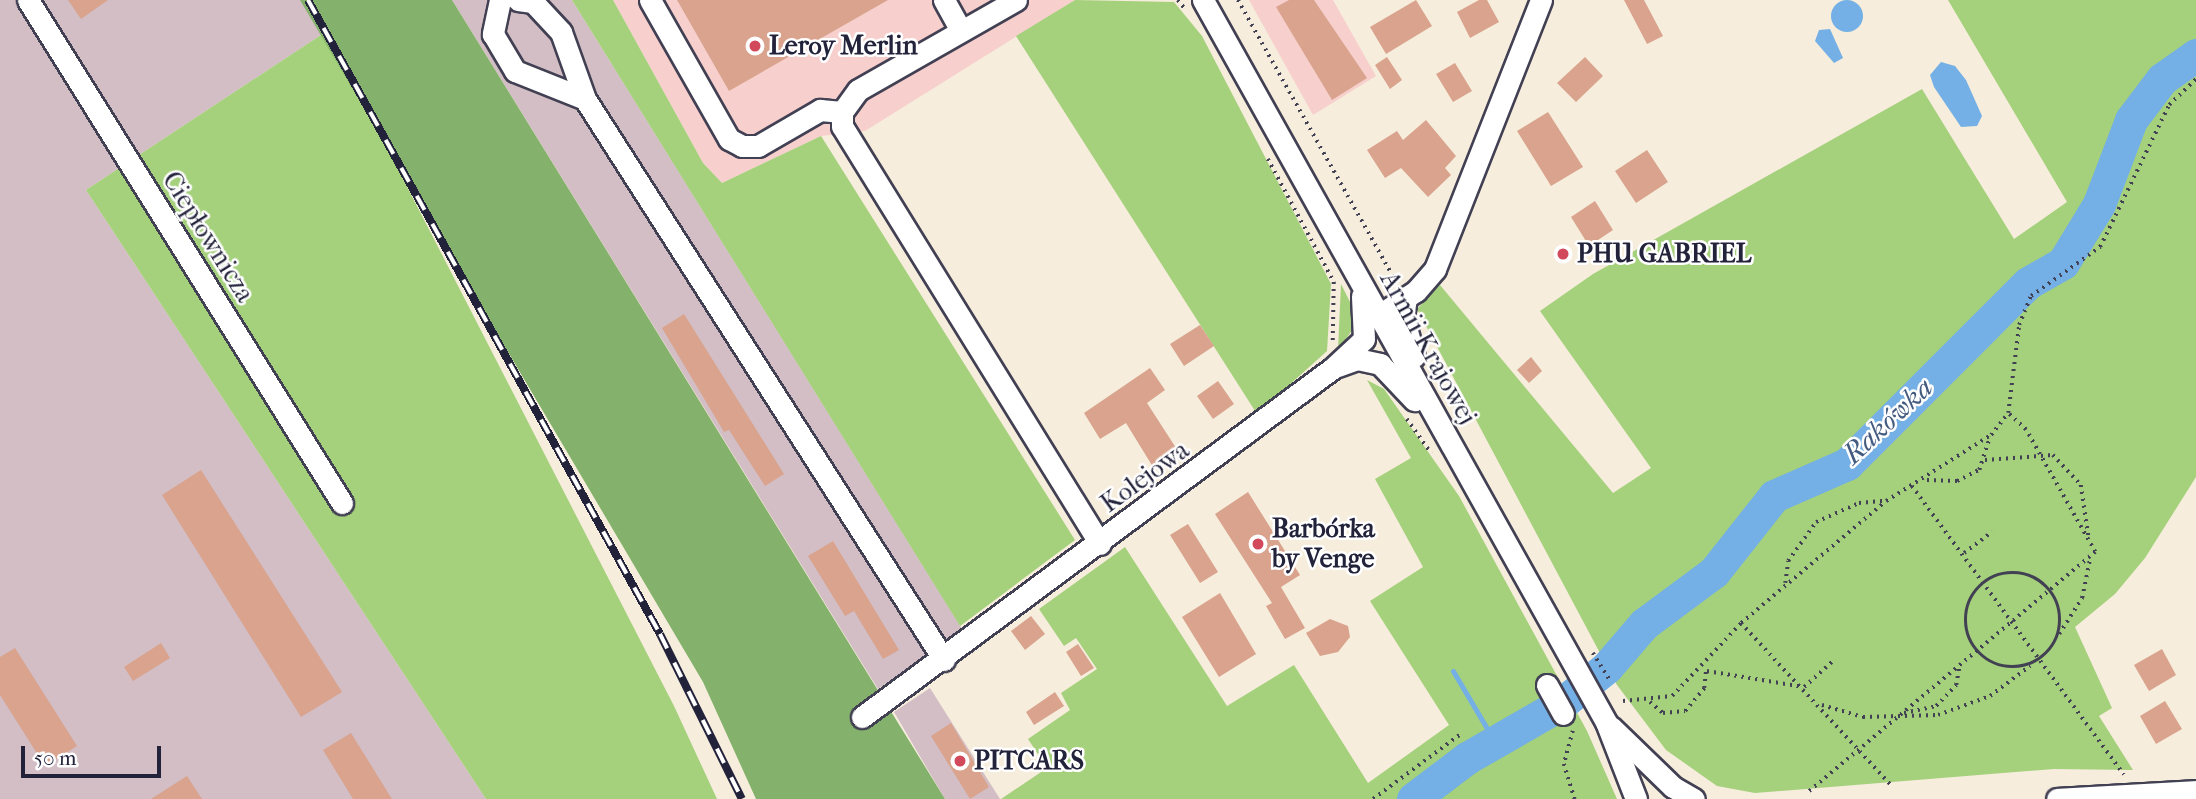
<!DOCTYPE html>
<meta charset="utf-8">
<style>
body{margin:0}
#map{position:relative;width:2196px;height:799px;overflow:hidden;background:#f6eddc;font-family:"IM FELL French Canon",serif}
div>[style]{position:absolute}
.built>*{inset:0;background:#f7d0ce}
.industrial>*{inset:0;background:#d2bec4}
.green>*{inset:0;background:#a5d07c}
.forest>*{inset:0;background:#84b26c}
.water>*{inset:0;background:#74b0e5}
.round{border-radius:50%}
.stream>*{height:5px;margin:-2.5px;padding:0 2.5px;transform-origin:2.5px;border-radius:2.5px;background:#74b0e5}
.river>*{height:33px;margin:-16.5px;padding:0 16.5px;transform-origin:16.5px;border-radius:16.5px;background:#74b0e5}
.building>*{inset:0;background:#d9a38d}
.path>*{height:3.5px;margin-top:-1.75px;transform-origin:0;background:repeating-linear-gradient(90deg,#424053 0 2px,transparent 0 7px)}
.path>.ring{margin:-1.75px;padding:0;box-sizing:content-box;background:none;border:3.5px solid #424053;border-radius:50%}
.roads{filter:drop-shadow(2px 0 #424053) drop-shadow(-2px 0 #424053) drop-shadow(0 2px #424053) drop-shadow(0 -2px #424053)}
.minor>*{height:21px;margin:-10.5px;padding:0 10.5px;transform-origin:10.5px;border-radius:10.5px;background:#fff}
.rail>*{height:8px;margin-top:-4px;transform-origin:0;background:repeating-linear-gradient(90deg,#fff 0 16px,#22223b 0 32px);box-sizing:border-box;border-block:2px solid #22223b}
.dots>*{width:19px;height:19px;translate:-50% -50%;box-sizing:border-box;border:4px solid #fff;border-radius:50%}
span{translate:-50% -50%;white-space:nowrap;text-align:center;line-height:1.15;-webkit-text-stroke:5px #fff;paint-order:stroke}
.poi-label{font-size:26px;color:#22223b;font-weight:700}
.left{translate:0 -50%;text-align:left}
.street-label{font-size:26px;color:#22223b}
.water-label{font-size:28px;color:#435b7f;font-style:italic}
.scale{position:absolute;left:21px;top:746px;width:140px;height:32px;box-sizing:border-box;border:4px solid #22223b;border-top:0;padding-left:9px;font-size:21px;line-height:24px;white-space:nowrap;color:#22223b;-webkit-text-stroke:5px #fff;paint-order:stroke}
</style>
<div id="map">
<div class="built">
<i style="clip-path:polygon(613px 0,1075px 0,865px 131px,821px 136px,722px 183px,703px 163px)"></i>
<i style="clip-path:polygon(1249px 0,1333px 0,1376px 76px,1313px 115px)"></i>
</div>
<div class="industrial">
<i style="clip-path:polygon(0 0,306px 0,327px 31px,86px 190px,486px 799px,0 799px)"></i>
<i style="clip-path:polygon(452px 0,572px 0,964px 632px,878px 689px)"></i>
<i style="clip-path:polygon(930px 688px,1000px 799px,945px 799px,894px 712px)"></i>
</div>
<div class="green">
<i style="clip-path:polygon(572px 0,613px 0,703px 163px,722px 183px,821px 136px,1075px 540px,960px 626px)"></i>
<i style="clip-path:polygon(1075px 0,1174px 2px,1202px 36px,1331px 284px,1327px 351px,1257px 414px,1016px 36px)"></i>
<i style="clip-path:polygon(1948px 0,2196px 0,2196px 477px,2145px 558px,2115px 594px,2075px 627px,2112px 708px,2099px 716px,2133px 770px,2054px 769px,1755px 793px,1717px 786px,1666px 750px,1617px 685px,1417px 309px,1440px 285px,1613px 493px,1651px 468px,1540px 311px,1593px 274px,1922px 89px,2014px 239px,2067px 202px)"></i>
<i style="clip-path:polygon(327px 31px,674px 706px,717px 799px,486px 799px,86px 190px)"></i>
<i style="clip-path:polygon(1341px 284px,1352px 306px,1353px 329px,1338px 350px)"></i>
<i style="clip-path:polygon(1367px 380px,1384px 389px,1459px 496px,1587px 731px,1617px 799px,1001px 799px,1047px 768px,1028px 739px,1070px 710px,1061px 693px,1097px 669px,1076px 638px,1064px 646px,1039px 609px,1125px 547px,1227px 706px,1294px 665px,1368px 783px,1449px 725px,1370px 601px,1423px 567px,1375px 479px,1411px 458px)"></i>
</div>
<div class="forest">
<i style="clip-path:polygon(300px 0,452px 0,945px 799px,756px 799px,703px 682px)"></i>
</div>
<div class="water">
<i class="round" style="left:1831px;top:0;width:32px;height:32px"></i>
<i style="clip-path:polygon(1830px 29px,1843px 58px,1834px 63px,1815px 41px,1819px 30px)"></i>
<i style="clip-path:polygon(1941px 62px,1955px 66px,1966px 80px,1982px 116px,1977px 126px,1961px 127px,1934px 87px,1930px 75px)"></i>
</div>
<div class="stream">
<i style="left:1453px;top:671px;width:82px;rotate:59.4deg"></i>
</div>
<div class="river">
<i style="left:1413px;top:799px;width:68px;rotate:-37.2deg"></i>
<i style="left:1467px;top:758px;width:108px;rotate:-29.9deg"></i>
<i style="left:1561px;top:704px;width:59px;rotate:-38.8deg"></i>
<i style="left:1607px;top:667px;width:57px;rotate:-49.3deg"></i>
<i style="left:1644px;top:624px;width:87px;rotate:-36.6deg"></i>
<i style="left:1714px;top:572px;width:97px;rotate:-51.7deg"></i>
<i style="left:1774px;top:496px;width:80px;rotate:-23.7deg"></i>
<i style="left:1847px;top:464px;width:256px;rotate:-45deg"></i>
<i style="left:2028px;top:283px;width:40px;rotate:-29.7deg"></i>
<i style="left:2063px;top:263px;width:69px;rotate:-58.6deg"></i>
<i style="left:2099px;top:204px;width:90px;rotate:-69.1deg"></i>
<i style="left:2131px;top:120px;width:51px;rotate:-52.9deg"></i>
<i style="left:2162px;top:79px;width:42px;rotate:-35.2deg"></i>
</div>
<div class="building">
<i style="clip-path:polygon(68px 0,108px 0,81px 19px)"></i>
<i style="clip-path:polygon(677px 0,888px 0,729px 91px)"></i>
<i style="clip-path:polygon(1289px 0,1314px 0,1367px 78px,1332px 100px,1276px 7px)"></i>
<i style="clip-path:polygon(1416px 0,1432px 26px,1386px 54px,1370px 27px)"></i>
<i style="clip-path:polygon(1479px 0,1487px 0,1499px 22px,1470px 38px,1457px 12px)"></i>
<i style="clip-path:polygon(1624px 0,1644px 0,1663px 36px,1647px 44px)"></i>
<i style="clip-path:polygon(1387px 57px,1402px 80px,1390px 89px,1375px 65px)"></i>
<i style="clip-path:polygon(1585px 57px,1603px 76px,1576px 102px,1557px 83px)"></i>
<i style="clip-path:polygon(1455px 63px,1472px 91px,1453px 102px,1436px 74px)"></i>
<i style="clip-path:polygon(1548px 112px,1583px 167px,1551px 186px,1517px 131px)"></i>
<i style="clip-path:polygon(1426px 120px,1456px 156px,1445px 168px,1451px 175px,1428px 197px,1401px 168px,1385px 178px,1367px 150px,1397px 131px,1403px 140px)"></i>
<i style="clip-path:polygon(1647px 150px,1668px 182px,1636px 203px,1615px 171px)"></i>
<i style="clip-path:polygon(1595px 201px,1613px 230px,1589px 246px,1571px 217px)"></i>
<i style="clip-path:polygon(684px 314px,784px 474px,765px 486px,729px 430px,724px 432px,662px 328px)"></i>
<i style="clip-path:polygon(1200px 325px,1214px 346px,1184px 366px,1170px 344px)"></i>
<i style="clip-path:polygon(1531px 357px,1542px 371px,1529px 383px,1517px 370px)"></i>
<i style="clip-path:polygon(1150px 368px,1165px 390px,1147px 403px,1178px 451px,1153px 467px,1126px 423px,1100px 439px,1084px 413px)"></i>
<i style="clip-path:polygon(1218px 381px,1234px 404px,1213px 419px,1197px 396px)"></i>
<i style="clip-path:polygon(201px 470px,342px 692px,301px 717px,162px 495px)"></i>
<i style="clip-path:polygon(1248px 492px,1300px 575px,1281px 587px,1305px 628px,1285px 639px,1266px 606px,1272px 603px,1215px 514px)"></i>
<i style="clip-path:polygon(1188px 524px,1218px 572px,1200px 583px,1170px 535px)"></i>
<i style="clip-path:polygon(833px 541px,899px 650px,883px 659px,854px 611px,845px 616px,808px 556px)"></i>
<i style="clip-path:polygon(1220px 593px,1256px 654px,1219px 677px,1182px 617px)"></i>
<i style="clip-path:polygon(1031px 616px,1045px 634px,1025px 650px,1011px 631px)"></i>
<i style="clip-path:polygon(1330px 619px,1348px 626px,1350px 637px,1338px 652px,1320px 656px,1306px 633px)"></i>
<i style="clip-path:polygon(161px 643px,170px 658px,133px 681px,124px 667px)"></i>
<i style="clip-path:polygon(1078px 644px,1094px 668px,1081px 676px,1066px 652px)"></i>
<i style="clip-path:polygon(15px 648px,77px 746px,45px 766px,0 695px,0 657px)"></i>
<i style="clip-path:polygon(2162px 649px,2176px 675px,2149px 691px,2134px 665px)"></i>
<i style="clip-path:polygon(1055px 692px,1064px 706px,1034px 725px,1026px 712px)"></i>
<i style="clip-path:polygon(2165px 701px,2182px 729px,2156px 744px,2140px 716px)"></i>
<i style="clip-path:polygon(951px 723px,989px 787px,970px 799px,931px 736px)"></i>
<i style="clip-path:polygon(351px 733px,392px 799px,353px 799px,323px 750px)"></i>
<i style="clip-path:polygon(187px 776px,202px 799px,151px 799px)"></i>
</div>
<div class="path">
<i style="left:1178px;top:0;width:11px;rotate:52deg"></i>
<i style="left:1238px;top:0;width:323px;rotate:60.7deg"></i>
<i style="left:1268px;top:159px;width:140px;rotate:61.8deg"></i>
<i style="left:1334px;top:282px;width:59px;rotate:91deg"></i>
<i style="left:1407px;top:419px;width:42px;rotate:54.8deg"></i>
<i style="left:1985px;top:460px;width:68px;rotate:-4.2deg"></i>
<i style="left:2053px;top:455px;width:41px;rotate:47deg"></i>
<i style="left:2081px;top:485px;width:55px;rotate:81.6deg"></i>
<i style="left:1927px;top:480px;width:30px;rotate:2deg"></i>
<i style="left:1957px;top:481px;width:25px;rotate:-27deg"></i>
<i style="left:1979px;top:470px;width:35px;rotate:-72deg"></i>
<i style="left:1912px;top:486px;width:358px;rotate:53.7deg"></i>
<i style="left:1964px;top:553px;width:35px;rotate:-37deg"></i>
<i class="ring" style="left:1966px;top:573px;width:90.5px;height:90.5px"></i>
<i style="left:1785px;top:583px;width:22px;rotate:-82deg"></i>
<i style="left:1788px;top:561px;width:48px;rotate:-54.3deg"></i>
<i style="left:1816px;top:522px;width:47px;rotate:-23.8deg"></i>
<i style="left:1859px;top:503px;width:25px;rotate:-5deg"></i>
<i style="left:1741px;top:623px;width:189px;rotate:-40.1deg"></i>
<i style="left:1886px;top:501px;width:124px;rotate:-32.2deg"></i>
<i style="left:1991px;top:435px;width:28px;rotate:-52deg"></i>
<i style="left:2059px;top:634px;width:43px;rotate:-57.4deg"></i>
<i style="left:2082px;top:598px;width:41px;rotate:-78.7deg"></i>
<i style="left:1593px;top:653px;width:34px;rotate:58deg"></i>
<i style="left:1707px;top:671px;width:98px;rotate:9.4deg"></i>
<i style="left:1804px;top:687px;width:39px;rotate:-42deg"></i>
<i style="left:1623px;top:701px;width:49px;rotate:-5.8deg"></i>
<i style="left:1672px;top:696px;width:100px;rotate:-46.6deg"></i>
<i style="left:1741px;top:623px;width:221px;rotate:47.2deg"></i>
<i style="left:1650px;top:702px;width:17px;rotate:40deg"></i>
<i style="left:1663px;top:713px;width:22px;rotate:-5deg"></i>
<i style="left:1685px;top:711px;width:30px;rotate:-50deg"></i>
<i style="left:1704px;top:688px;width:19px;rotate:-84deg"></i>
<i style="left:1822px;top:705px;width:43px;rotate:16.3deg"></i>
<i style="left:1863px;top:717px;width:75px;rotate:-1.5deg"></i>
<i style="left:1938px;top:715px;width:55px;rotate:-20.1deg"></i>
<i style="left:1990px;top:696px;width:50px;rotate:-36.9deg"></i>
<i style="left:1904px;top:713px;width:33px;rotate:-12deg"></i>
<i style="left:1936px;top:706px;width:29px;rotate:-46deg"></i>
<i style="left:1956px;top:685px;width:17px;rotate:-80deg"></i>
<i style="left:1573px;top:731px;width:34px;rotate:105deg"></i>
<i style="left:1564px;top:764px;width:37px;rotate:73deg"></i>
<i style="left:1809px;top:791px;width:373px;rotate:-39.9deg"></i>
<i style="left:2095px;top:552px;width:140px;rotate:-119.5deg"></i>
<i style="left:2026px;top:430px;width:25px;rotate:-137deg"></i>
<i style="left:2008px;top:413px;width:89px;rotate:-82.9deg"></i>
<i style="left:2019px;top:325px;width:31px;rotate:-68deg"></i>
<i style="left:2031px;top:296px;width:85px;rotate:-35.4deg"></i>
<i style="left:2100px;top:247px;width:158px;rotate:-64.1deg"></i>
<i style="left:2169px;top:105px;width:37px;rotate:-44deg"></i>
<i style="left:1373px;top:799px;width:111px;rotate:-36.6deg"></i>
</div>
<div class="roads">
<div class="minor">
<i style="left:28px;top:0;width:593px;rotate:58.03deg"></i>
<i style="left:500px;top:0;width:35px;rotate:102deg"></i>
<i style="left:493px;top:34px;width:43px;rotate:59.3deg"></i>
<i style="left:515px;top:71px;width:75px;rotate:21.8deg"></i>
<i style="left:518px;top:0;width:15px;rotate:8deg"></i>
<i style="left:533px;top:2px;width:41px;rotate:47deg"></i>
<i style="left:561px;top:32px;width:71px;rotate:70.3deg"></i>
<i style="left:585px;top:99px;width:666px;rotate:57.38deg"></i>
<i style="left:650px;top:0;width:160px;rotate:60.4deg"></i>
<i style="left:729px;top:139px;width:15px;rotate:28deg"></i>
<i style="left:742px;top:146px;width:16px"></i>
<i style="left:758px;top:146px;width:72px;rotate:-30.1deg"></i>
<i style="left:820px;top:110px;width:22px;rotate:5deg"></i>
<i style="left:944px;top:0;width:35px;rotate:61deg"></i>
<i style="left:1016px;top:0;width:182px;rotate:150.3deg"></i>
<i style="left:858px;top:90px;width:27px;rotate:126deg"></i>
<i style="left:842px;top:112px;width:14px;rotate:90deg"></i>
<i style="left:842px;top:126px;width:491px;rotate:58.3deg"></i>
<i style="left:1203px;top:0;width:827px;rotate:60.83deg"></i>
<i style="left:1606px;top:722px;width:83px;rotate:68.7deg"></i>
<i style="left:1406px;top:298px;width:19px;rotate:99deg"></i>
<i style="left:1403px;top:317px;width:41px;rotate:74.2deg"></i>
<i style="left:1379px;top:315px;width:44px;rotate:-33deg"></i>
<i style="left:1416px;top:291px;width:29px;rotate:-49deg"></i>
<i style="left:1435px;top:269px;width:289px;rotate:-68.5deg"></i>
<i style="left:1338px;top:366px;width:20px;rotate:-20deg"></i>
<i style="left:1357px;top:359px;width:24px;rotate:12deg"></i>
<i style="left:1380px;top:364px;width:50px;rotate:46.6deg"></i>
<i style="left:1547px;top:685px;width:33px;rotate:61deg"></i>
<i style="left:862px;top:717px;width:586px;rotate:-36.54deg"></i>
<i style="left:1333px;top:368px;width:42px;rotate:-43.1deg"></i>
<i style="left:1364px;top:339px;width:43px;rotate:-92.7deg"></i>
<i style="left:1611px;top:727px;width:86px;rotate:44.1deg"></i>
<i style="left:1673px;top:787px;width:24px;rotate:30deg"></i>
<i style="left:2057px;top:799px;width:139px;rotate:-3.3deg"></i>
</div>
</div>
<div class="rail">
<i style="left:308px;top:0;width:725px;rotate:60.96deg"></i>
<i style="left:660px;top:634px;width:184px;rotate:63.6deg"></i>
</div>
<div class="dots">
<i style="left:755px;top:46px;background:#d1495b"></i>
<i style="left:1563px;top:254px;background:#d1495b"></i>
<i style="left:1258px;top:544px;background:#d1495b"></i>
<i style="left:960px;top:761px;background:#d1495b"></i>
</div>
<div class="poi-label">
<span class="left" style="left:769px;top:46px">Leroy Merlin</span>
<span class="left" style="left:1577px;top:254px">PHU GABRIEL</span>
<span class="left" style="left:1272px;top:544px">Barbórka<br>by Venge</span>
<span class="left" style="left:974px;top:761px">PITCARS</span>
</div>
<div class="street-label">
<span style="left:208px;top:237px;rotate:58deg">Ciepłownicza</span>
<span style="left:1428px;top:348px;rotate:61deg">Armii Krajowej</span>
<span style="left:1145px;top:477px;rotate:-36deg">Kolejowa</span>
</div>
<div class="water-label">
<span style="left:1888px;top:421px;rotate:-43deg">Rakówka</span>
</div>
<div class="scale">50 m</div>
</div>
